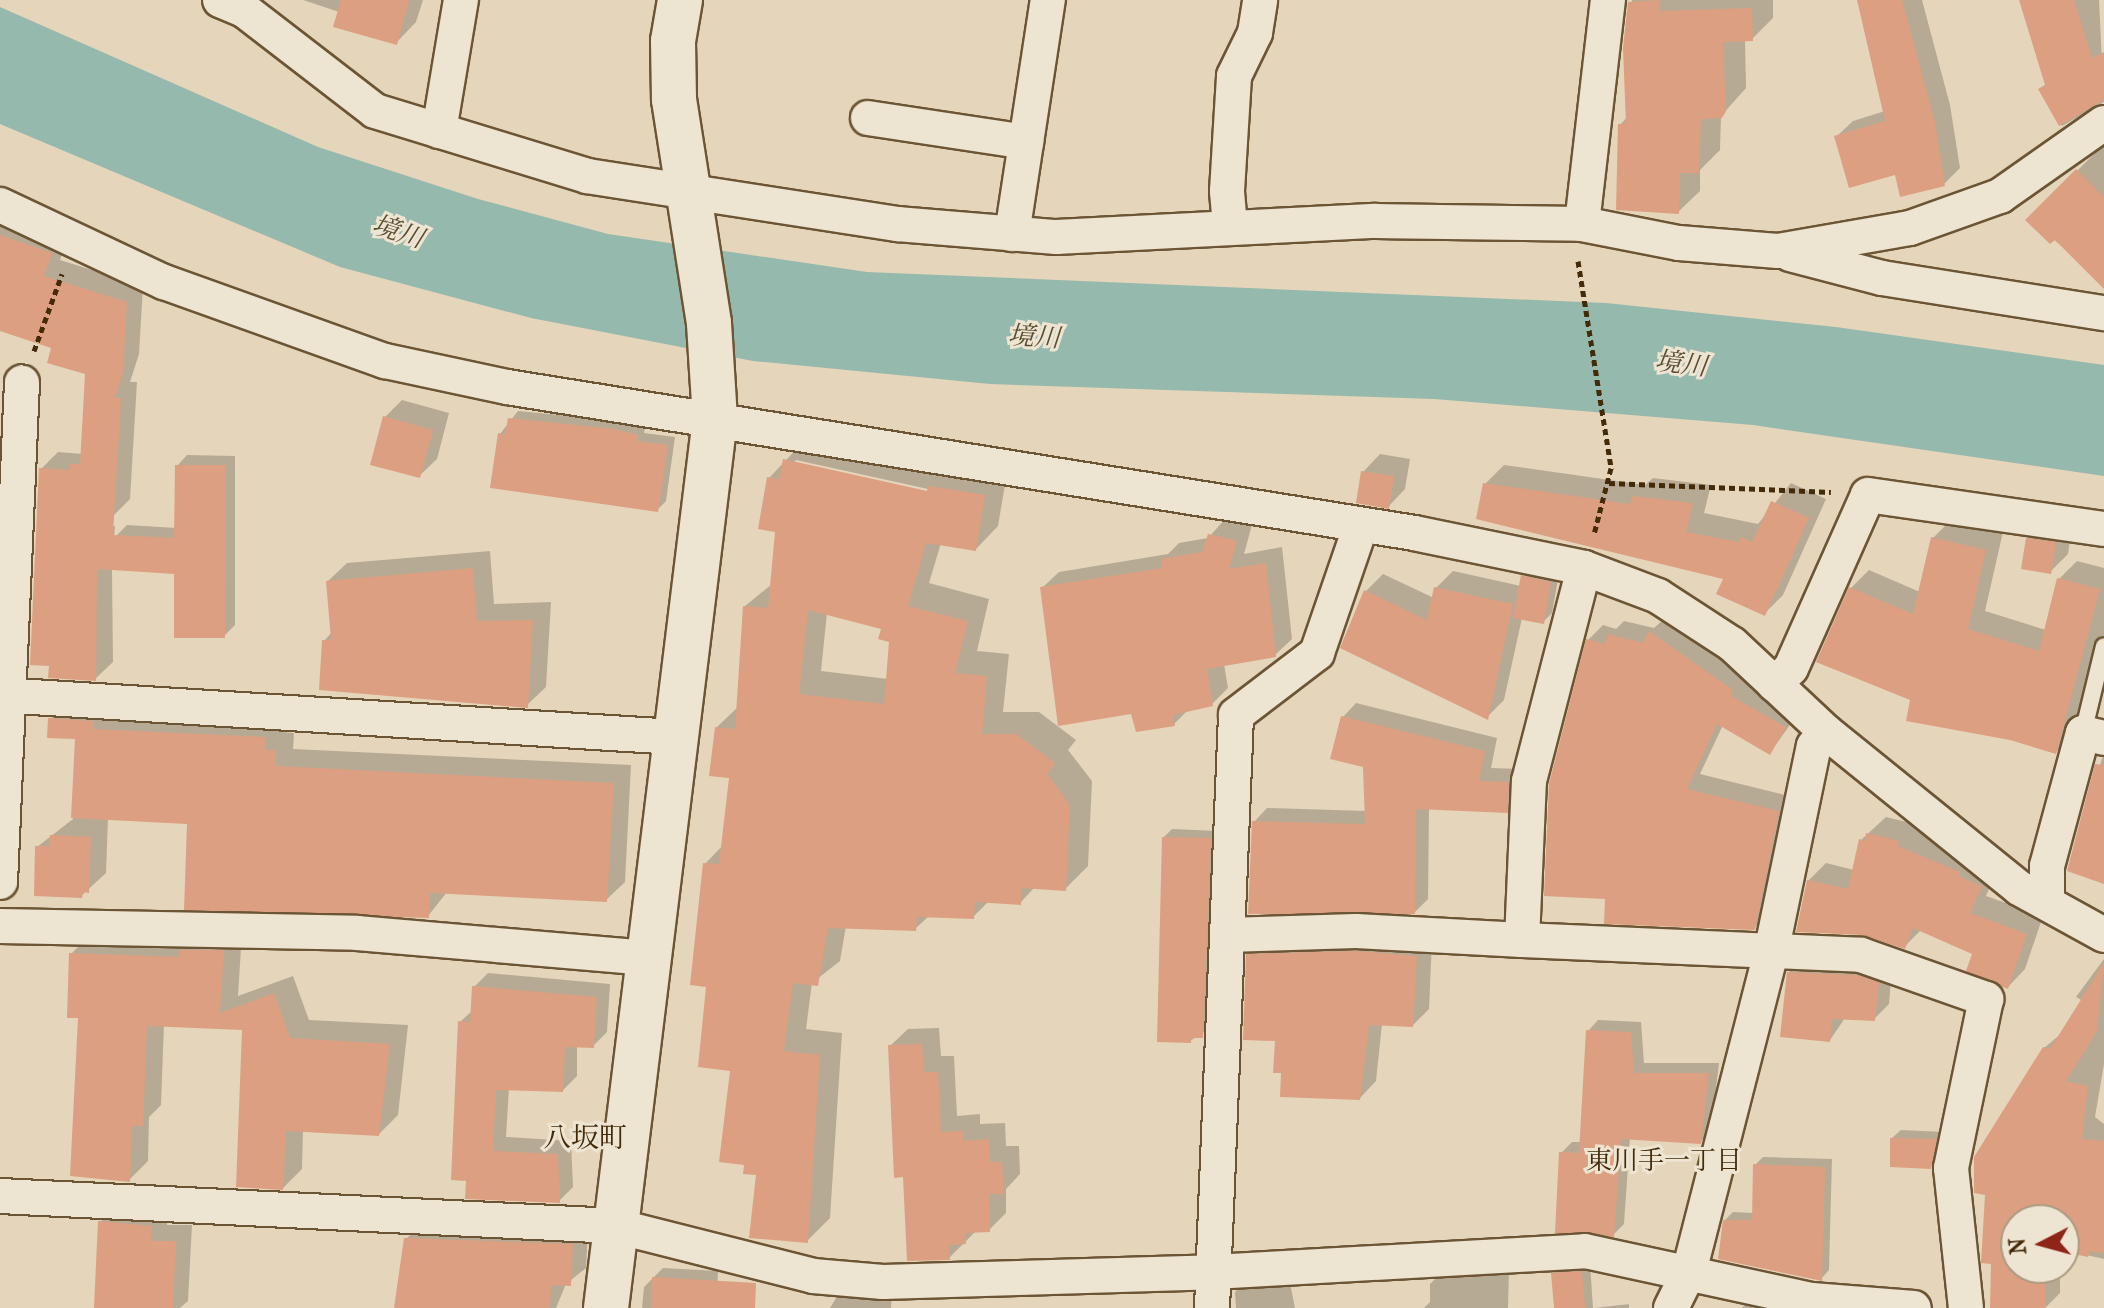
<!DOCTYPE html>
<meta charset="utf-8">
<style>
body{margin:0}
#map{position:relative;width:2104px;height:1308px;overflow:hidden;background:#e5d5ba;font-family:"IM FELL French Canon","Noto Serif JP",serif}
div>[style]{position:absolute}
.water>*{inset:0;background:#96b9ad}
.shadow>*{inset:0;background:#0003}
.building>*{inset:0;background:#dd9f81}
.path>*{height:5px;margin-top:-2.5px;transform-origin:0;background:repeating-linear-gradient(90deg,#432a08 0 6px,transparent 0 10px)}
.roads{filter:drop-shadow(2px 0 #6c5534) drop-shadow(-2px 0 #6c5534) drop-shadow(0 2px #6c5534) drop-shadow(0 -2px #6c5534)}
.lane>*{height:16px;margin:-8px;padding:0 8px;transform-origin:8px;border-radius:8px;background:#eee4d2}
.street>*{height:34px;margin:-17px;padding:0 17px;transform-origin:17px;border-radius:17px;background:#eee4d2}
.secondary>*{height:44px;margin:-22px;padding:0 22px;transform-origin:22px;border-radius:22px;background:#eee4d2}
span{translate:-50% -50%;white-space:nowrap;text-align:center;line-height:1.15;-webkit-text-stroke:6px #eee4d2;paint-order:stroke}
.water-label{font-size:26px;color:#584e31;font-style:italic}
.neighbourhood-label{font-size:26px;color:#432a08}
.quarter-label{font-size:28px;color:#432a08}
.north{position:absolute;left:2000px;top:1204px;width:80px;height:80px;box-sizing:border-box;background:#eee4d2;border:2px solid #aa9a81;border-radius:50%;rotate:264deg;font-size:22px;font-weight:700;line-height:32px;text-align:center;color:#432a08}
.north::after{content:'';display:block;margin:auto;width:28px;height:36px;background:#8f2418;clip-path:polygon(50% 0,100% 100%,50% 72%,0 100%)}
</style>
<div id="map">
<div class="water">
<i style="clip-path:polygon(0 7px,318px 147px,478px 199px,608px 234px,867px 272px,1606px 303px,1836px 327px,2104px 365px,2104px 476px,1753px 425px,1434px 399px,990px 384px,753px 361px,531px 318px,340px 267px,0 124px)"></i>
</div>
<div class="shadow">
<i style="clip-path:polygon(303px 0,423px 0,416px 22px,396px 43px,339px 12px)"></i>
<i style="clip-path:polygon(1632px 0,1773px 0,1773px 18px,1752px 39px,1745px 39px,1746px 88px,1721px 116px,1720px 150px,1700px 170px,1700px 191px,1678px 212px,1620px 125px,1628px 116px)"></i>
<i style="clip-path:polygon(1859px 0,1922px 0,1950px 105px,1960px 168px,1944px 184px,1896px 173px,1837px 136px,1853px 121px,1885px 111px)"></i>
<i style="clip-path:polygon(2021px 0,2099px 0,2104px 102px,2062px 126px,2041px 89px,2046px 84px)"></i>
<i style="clip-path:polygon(2104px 144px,2104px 278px,2028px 220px)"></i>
<i style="clip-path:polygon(0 206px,67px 237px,60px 260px,143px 286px,139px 354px,130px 382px,137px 382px,130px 499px,113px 516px,41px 469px,58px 452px,83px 454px,87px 373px,54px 347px,0 329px)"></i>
<i style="clip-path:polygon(402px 400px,449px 413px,437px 459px,419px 476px,385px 417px)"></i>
<i style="clip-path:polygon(518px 411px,623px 421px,645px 427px,644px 433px,675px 437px,666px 501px,657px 510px,500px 434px)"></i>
<i style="clip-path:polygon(evenodd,808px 437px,1007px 473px,998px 526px,976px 549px,941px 543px,929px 583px,989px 599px,977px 651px,1009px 654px,1003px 712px,1039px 712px,1076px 740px,1068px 750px,1092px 781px,1088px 866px,1065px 889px,1035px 887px,1020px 903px,989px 901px,973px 917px,930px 915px,915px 929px,846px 926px,840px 961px,812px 983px,806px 1029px,842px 1033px,830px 1218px,807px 1241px,758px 1173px,732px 1069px,705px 864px,723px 845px,732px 776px,717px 727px,739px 706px,745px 606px,772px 584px,777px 530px,769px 478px,808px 437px,796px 460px,937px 491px,936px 495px,793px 463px,796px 460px,808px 437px,827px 613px,883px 627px,891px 640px,888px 679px,821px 671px,827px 613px)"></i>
<i style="clip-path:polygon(1380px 454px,1410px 459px,1405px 489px,1388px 507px,1363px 472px)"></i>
<i style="clip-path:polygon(187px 455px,235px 456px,235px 625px,224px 636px,176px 572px,112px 568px,113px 662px,95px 679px,54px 529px,115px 526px,114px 538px,127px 525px,177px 528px,177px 466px)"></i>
<i style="clip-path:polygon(1504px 465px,1645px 485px,1653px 478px,1711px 485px,1704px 513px,1758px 524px,1791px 483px,1826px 499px,1783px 595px,1764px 614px,1725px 577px,1485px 484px)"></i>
<i style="clip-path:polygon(1226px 518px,1252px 525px,1244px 554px,1282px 547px,1292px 639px,1275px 655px,1224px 664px,1228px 688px,1212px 704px,1188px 710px,1174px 724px,1133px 711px,1042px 588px,1059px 572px,1168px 554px,1179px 543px,1208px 538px)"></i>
<i style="clip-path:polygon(1951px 520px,2003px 532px,1985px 611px,2046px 630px,2059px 579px,2077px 561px,2104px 568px,2104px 648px,2091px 661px,2074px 734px,2056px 752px,1912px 699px,1851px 588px,1869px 570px,1920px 592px,1933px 538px)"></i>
<i style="clip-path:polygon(2046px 522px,2072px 525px,2068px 554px,2051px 571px,2028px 539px)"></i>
<i style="clip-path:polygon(490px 551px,494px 604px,551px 602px,546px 687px,527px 705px,324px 641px,332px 632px,328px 581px,347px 563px)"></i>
<i style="clip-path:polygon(1531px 568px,1559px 574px,1552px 613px,1543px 622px,1522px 618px,1504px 700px,1487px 717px,1342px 647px,1366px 591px,1383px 574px,1434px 598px,1436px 588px,1453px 571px,1521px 586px)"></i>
<i style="clip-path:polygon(1665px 618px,1746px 675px,1744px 681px,1799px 712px,1770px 753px,1723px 725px,1700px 774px,1793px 797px,1769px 914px,1754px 928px,1607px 897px,1588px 640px,1603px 625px,1616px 629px,1624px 621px,1654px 628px)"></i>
<i style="clip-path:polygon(68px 701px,283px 719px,282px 732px,294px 733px,293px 749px,631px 765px,625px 882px,606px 900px,447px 892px,428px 916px,189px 822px,108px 818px,106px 873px,81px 896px,37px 847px,73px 819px,77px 737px,50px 719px)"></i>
<i style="clip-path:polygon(1356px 703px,1497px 738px,1491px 768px,1521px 769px,1520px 798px,1507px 811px,1429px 808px,1428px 899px,1415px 912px,1254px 822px,1267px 808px,1367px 811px,1365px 766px,1343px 717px)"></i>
<i style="clip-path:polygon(2104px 753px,2104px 819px,2084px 813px)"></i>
<i style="clip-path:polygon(1886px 817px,1915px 824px,1994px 877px,1986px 896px,2043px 916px,2025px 969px,2008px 987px,1975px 953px,1922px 929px,1904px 947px,1808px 881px,1826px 863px,1854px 870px,1861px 840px)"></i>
<i style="clip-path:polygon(1172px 829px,1218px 831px,1210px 1028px,1190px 1041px,1164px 837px)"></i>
<i style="clip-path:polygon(242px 932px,238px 996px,293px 976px,309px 1020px,408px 1025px,398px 1115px,379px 1134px,303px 1130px,302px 1169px,283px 1188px,244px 1028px,164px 1024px,161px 1105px,149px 1117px,148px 1161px,129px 1180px,80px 1016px,71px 954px,90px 935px)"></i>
<i style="clip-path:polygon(1265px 939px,1432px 940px,1429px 1009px,1413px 1025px,1382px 1024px,1376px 1081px,1360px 1098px,1277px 1039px,1248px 955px)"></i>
<i style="clip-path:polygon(1803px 958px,1892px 968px,1889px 1004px,1874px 1019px,1845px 1018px,1830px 1040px,1788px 973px)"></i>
<i style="clip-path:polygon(2104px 959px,2104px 1064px,2095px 1117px,2104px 1124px,2104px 1259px,2064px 1250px,2064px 1220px,2016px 1220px,2016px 1268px,2060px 1268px,2060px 1293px,2045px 1308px,1992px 1308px,2044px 1048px,2062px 1033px,2083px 1001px,2076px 997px)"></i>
<i style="clip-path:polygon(488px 973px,610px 984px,607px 1032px,593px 1046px,577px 1046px,577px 1076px,563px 1090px,509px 1088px,506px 1137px,571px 1141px,573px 1187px,559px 1201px,467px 1197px,460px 1022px,473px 1010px,474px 987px)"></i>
<i style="clip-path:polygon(1598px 1020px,1641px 1022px,1644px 1063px,1719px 1063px,1711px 1131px,1700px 1142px,1630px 1137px,1624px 1224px,1613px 1235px,1561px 1153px,1572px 1142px,1581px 1142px,1588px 1031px)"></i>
<i style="clip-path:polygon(939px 1028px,941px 1056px,954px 1056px,957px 1116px,980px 1114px,980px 1124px,1005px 1123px,1006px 1146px,1019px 1146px,1020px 1174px,1006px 1189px,1006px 1213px,989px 1230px,976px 1231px,949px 1258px,905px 1175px,890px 1046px,908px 1029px)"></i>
<i style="clip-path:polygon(1901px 1130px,1944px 1132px,1939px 1158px,1930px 1167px,1892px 1138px)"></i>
<i style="clip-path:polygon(1763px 1157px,1832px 1159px,1829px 1270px,1821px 1279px,1725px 1220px,1733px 1212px,1754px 1213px,1755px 1165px)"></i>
<i style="clip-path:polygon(117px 1205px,167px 1210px,167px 1225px,192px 1225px,188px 1301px,180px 1308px,96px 1308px,100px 1222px)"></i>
<i style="clip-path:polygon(422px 1224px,588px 1229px,586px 1268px,566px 1284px,556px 1308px,396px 1308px,406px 1239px)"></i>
<i style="clip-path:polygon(1590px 1264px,1593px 1308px,1556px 1308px,1553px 1274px,1562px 1265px)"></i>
<i style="clip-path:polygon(1447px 1267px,1509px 1269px,1508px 1308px,1424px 1308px,1430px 1302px,1430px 1284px)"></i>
<i style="clip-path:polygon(663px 1268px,718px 1271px,717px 1292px,729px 1308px,642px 1308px,644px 1287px)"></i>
<i style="clip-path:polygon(1253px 1275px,1289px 1278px,1295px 1308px,1236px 1308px,1235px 1292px)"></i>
<i style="clip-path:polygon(841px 1290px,892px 1293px,891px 1308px,830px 1308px)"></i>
<i style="clip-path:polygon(1758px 1290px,1867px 1308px,1742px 1308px)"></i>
<i style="clip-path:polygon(1629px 1304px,1629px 1308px,1594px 1308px)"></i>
</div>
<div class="building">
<i style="clip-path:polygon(341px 0,409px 0,397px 45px,333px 27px)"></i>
<i style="clip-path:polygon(1659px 0,1660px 11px,1752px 8px,1753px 41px,1723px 42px,1726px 111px,1722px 118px,1701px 119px,1699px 173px,1680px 173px,1679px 214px,1616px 210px,1618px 124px,1626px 124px,1623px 48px,1628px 2px)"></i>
<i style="clip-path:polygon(1857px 0,1902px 0,1935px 122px,1945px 186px,1900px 197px,1895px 175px,1849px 188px,1834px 136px,1885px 121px)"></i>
<i style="clip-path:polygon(2019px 0,2074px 0,2092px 58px,2104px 52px,2104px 100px,2059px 126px,2038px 89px,2045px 85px)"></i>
<i style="clip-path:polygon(2076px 169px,2104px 197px,2104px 289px,2055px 240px,2050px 244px,2025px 220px)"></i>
<i style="clip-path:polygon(0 235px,52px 253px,44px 276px,127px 302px,123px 372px,115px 398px,121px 398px,113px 535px,174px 538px,175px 465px,226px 465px,225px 638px,174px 638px,174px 574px,97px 569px,96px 681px,48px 678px,49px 666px,30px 665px,39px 468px,70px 470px,70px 464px,80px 464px,85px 374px,47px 363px,51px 348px,0 331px)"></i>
<i style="clip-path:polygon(383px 416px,433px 430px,420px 478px,370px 465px)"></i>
<i style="clip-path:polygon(508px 418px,614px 429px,638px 435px,637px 441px,668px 445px,658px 512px,490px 488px,498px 433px,505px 435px)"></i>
<i style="clip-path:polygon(evenodd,783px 459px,927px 491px,928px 486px,985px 495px,976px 551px,926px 543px,908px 606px,968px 621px,955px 673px,987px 676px,982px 734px,1016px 734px,1055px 763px,1047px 774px,1070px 805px,1066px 891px,1021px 888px,1021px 905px,975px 902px,974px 919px,917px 917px,916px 931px,828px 928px,818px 986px,793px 983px,784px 1051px,820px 1055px,808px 1243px,749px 1238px,756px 1175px,743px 1174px,744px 1165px,719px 1162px,730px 1071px,698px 1067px,706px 987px,690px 985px,703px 863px,719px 864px,729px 778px,709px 776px,715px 727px,735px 729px,743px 606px,768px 608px,775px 532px,758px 529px,767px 477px,779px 479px,783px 459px,808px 610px,881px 629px,878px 639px,889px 642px,884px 704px,799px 694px,808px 610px)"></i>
<i style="clip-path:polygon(1361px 471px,1394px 476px,1389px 509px,1356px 503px)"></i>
<i style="clip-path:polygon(1483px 483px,1630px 504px,1632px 496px,1693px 503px,1686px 532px,1739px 542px,1741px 537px,1752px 542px,1771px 501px,1809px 518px,1765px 616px,1716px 594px,1723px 579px,1476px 519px)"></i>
<i style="clip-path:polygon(1208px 534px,1237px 541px,1229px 569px,1266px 563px,1276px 657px,1207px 669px,1213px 706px,1173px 715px,1175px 726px,1136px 732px,1131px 714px,1058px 726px,1040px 587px,1162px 568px,1161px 559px,1202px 552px)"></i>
<i style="clip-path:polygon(1931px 537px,1986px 550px,1968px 629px,2039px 651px,2057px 578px,2100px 589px,2056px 754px,2010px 740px,1906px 721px,1910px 700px,1816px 662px,1849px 587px,1913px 614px)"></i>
<i style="clip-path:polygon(2026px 538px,2056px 542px,2051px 574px,2021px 569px)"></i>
<i style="clip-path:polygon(473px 568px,477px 621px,533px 620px,528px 708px,319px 690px,322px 640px,331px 640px,326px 581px)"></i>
<i style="clip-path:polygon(1521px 575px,1551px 582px,1544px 624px,1513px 618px)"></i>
<i style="clip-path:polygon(1434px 587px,1513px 604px,1488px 720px,1340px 648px,1364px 590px,1427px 620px)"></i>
<i style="clip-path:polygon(1649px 631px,1733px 690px,1731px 696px,1786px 727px,1770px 755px,1717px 724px,1687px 789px,1779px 811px,1755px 930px,1604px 924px,1605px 899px,1544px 896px,1549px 784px,1586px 639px,1605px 644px,1608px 634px,1643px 643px)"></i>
<i style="clip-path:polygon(1341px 716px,1485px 751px,1479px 781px,1509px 782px,1508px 813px,1416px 809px,1415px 914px,1248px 914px,1252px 821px,1365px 824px,1363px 767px,1330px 759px)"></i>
<i style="clip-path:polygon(48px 718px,94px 721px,93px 729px,265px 737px,265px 750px,276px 750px,276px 766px,614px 783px,607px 902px,430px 893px,429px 918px,184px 910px,187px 824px,71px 818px,75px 739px,47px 738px)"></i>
<i style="clip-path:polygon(2095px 764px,2104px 765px,2104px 884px,2067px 871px)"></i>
<i style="clip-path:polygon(1866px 833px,1899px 841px,1898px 846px,1960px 872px,1958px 876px,1982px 886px,1970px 913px,2027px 934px,2008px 989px,1966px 971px,1972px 954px,1913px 928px,1905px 949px,1862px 935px,1796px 932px,1807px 880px,1848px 889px,1859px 839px,1865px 841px)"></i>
<i style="clip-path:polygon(50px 835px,91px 837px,89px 893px,83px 892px,82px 898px,34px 896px,35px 846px,49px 846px)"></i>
<i style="clip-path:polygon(1162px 837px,1211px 838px,1203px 1038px,1191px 1038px,1191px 1043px,1157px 1042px)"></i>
<i style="clip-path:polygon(180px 950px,224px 950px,220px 1013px,274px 993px,290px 1038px,390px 1044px,379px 1136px,286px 1131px,283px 1190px,236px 1187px,242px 1030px,147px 1026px,143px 1126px,132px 1126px,130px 1182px,70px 1176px,78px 1018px,67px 1018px,69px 953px,180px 957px)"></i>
<i style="clip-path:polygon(1356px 951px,1417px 956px,1413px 1027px,1369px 1025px,1360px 1100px,1280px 1097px,1281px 1073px,1273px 1073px,1275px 1041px,1243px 1040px,1246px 954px)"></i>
<i style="clip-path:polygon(2104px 963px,2097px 1031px,2066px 1081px,2088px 1086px,2082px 1139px,2104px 1141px,2104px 1253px,2090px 1251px,2088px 1257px,2064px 1252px,2064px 1220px,2016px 1220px,2016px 1268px,2045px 1268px,2045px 1308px,1990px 1308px,1991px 1264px,1981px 1263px,1985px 1195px,1974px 1193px,1974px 1157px,2043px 1047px,2050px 1049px)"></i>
<i style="clip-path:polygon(1787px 972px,1857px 975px,1879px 982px,1875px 1021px,1832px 1019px,1830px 1042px,1780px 1037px)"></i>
<i style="clip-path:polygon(472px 986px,597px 997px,594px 1048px,565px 1047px,563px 1092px,496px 1090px,493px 1151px,558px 1154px,560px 1203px,465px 1199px,466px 1181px,451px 1180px,458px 1021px,470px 1022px)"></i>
<i style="clip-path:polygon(1586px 1030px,1631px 1032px,1634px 1073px,1709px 1073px,1701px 1144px,1621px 1139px,1614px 1237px,1555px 1233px,1559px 1152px,1579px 1153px)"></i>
<i style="clip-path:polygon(922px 1044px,924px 1072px,938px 1072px,941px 1132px,963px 1131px,963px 1141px,989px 1139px,990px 1162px,1002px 1162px,1004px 1194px,989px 1194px,990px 1232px,965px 1233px,966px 1244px,949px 1245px,950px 1260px,907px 1261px,903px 1177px,894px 1178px,888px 1045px)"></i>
<i style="clip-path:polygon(1890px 1138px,1937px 1139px,1931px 1169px,1890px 1167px)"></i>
<i style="clip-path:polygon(1753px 1164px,1825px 1167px,1822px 1281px,1718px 1259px,1723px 1220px,1752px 1220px)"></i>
<i style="clip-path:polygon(98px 1221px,152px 1226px,151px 1241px,176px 1241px,173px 1308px,94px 1308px)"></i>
<i style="clip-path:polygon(404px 1238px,573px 1244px,571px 1286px,551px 1285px,550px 1308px,394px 1308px)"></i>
<i style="clip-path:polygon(1582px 1271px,1585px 1308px,1554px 1308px,1551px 1273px)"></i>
<i style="clip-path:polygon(652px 1277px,756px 1283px,755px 1308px,651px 1308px)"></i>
</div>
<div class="path">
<i style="left:1578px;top:261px;width:210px;rotate:80.9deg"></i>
<i style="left:1611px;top:468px;width:68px;rotate:104.4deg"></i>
<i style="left:34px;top:351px;width:82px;rotate:-70deg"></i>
<i style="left:1609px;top:483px;width:222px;rotate:2.3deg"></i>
</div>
<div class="roads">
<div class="lane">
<i style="left:2083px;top:733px;width:89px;rotate:-76.4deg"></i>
</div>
<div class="street">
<i style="left:220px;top:0;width:26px;rotate:23deg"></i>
<i style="left:244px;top:10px;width:165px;rotate:37.6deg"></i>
<i style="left:375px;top:111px;width:222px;rotate:17deg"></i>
<i style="left:587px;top:176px;width:314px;rotate:8.8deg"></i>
<i style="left:897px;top:224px;width:160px;rotate:4.7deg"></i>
<i style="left:1056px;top:237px;width:320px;rotate:-2.9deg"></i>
<i style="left:1376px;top:221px;width:206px;rotate:0.8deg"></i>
<i style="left:1582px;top:224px;width:99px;rotate:11.1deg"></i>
<i style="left:1679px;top:243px;width:99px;rotate:4.6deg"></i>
<i style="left:1778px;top:251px;width:134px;rotate:-9.9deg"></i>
<i style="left:1910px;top:228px;width:96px;rotate:-19.6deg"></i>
<i style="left:2000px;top:196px;width:127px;rotate:-35.1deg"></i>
<i style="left:868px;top:118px;width:160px;rotate:8.6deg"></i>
<i style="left:439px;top:131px;width:133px;rotate:-80.5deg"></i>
<i style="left:0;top:205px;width:181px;rotate:25.2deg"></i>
<i style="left:164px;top:282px;width:235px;rotate:19.7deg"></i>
<i style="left:385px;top:361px;width:125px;rotate:12deg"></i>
<i style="left:507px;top:387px;width:919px;rotate:9.14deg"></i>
<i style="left:1414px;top:533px;width:174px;rotate:11.6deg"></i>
<i style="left:1584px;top:568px;width:79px;rotate:20.7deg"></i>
<i style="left:1658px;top:596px;width:88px;rotate:33deg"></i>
<i style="left:1732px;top:644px;width:129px;rotate:43.1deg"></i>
<i style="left:1826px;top:732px;width:248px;rotate:38.9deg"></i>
<i style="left:2019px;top:888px;width:97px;rotate:28.9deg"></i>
<i style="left:1582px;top:224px;width:226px;rotate:-83.4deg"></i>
<i style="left:1230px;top:226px;width:35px;rotate:-95deg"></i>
<i style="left:1227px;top:191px;width:115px;rotate:-86.5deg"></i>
<i style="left:1234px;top:76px;width:48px;rotate:-64deg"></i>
<i style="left:1255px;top:33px;width:33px;rotate:-81deg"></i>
<i style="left:1012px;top:234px;width:237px;rotate:-81.3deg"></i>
<i style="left:1790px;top:254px;width:95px;rotate:14.6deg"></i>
<i style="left:1882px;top:278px;width:225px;rotate:9deg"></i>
<i style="left:1774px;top:684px;width:23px;rotate:-43deg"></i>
<i style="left:1791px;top:668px;width:189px;rotate:-66deg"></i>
<i style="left:1868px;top:495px;width:238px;rotate:8.2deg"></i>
<i style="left:0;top:695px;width:676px;rotate:3.56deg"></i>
<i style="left:0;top:882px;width:500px;rotate:-87.48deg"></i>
<i style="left:2047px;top:900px;width:34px;rotate:-90deg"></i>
<i style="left:2047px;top:866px;width:138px;rotate:-74.9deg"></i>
<i style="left:2083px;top:733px;width:22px;rotate:13deg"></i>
<i style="left:0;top:926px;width:357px;rotate:1.1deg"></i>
<i style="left:357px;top:933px;width:292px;rotate:4.9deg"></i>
<i style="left:1227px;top:935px;width:129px;rotate:-1.8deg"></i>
<i style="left:1356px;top:931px;width:166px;rotate:3.1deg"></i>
<i style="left:1522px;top:940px;width:159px;rotate:-87.5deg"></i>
<i style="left:1529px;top:781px;width:220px;rotate:-75.5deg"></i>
<i style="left:1522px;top:940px;width:339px;rotate:2.5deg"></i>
<i style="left:1861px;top:955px;width:133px;rotate:19.4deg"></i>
<i style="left:1986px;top:999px;width:173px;rotate:101.7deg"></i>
<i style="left:1951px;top:1168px;width:141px;rotate:83.9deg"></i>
<i style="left:0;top:1196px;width:617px;rotate:2.79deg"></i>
<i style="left:616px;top:1226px;width:203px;rotate:14.2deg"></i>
<i style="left:813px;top:1276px;width:70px;rotate:4.9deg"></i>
<i style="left:883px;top:1282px;width:330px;rotate:-1.7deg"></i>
<i style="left:1213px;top:1272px;width:373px;rotate:-3.2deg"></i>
<i style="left:1585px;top:1251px;width:232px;rotate:12.2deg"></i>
<i style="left:1812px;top:1300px;width:102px;rotate:4.5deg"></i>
<i style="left:1212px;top:1308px;width:593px;rotate:-87.68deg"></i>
<i style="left:1236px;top:715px;width:102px;rotate:-37.4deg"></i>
<i style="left:1317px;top:653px;width:135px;rotate:-71deg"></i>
<i style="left:1671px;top:1308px;width:40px;rotate:-63.4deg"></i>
<i style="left:1689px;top:1272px;width:334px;rotate:-75.6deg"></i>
<i style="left:1772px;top:948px;width:206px;rotate:-78.3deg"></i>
<i style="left:1814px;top:746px;width:18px;rotate:-49deg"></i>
</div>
<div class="secondary">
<i style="left:606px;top:1308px;width:896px;rotate:-83.01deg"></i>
<i style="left:715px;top:419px;width:96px;rotate:-93.6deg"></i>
<i style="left:709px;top:323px;width:227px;rotate:-98.9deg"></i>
<i style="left:674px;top:99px;width:58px;rotate:-91deg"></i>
<i style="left:673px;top:41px;width:42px;rotate:-80.3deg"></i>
</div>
</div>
<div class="water-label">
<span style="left:398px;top:232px;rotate:18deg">境川</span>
<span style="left:1034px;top:337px;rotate:4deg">境川</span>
<span style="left:1681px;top:364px;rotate:7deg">境川</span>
</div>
<div class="neighbourhood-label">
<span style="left:1664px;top:1161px">東川手一丁目</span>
</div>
<div class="quarter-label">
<span style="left:585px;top:1138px">八坂町</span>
</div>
<div class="north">N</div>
</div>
